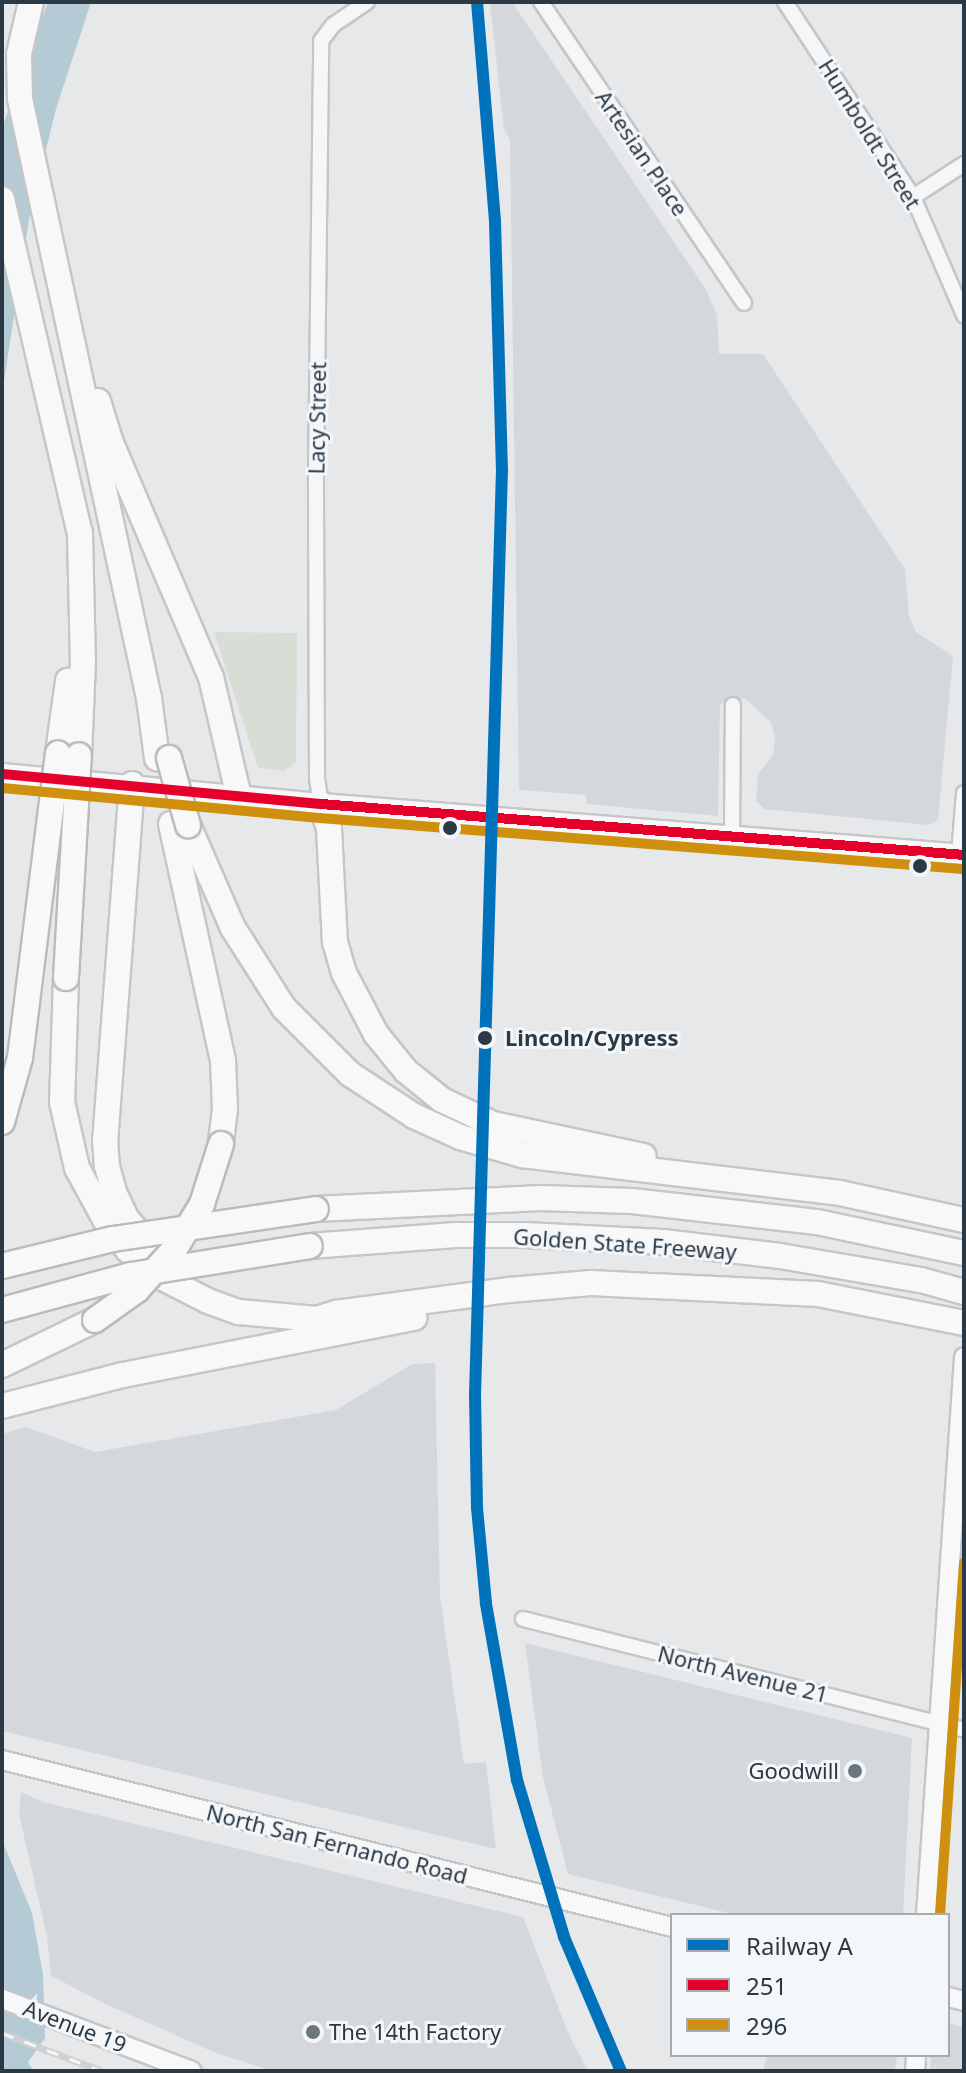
<!DOCTYPE html>
<style>
body{margin:0}
#map{position:relative;width:966px;height:2073px;overflow:hidden;background:#e6e8ea;font-family:"Noto Sans",sans-serif}
div>[style]{position:absolute}
.built>*{inset:0;background:#d4d8dd}
.green>*{inset:0;background:#d8ded6}
.water>*{inset:0;background:#b4cad5}
.roads{filter:drop-shadow(2px 0 #c4c6c8) drop-shadow(-2px 0 #c4c6c8) drop-shadow(0 2px #c4c6c8) drop-shadow(0 -2px #c4c6c8)}
.street>*{height:14px;margin:-7px;padding:0 7px;transform-origin:7px;border-radius:7px;background:#f5f6f7}
.secondary>*{height:18px;margin:-9px;padding:0 9px;transform-origin:9px;border-radius:9px;background:#f8f8f8}
.primary>*{height:20px;margin:-10px;padding:0 10px;transform-origin:10px;border-radius:10px;background:#f8f8f8}
.highway>*{height:24px;margin:-12px;padding:0 12px;transform-origin:12px;border-radius:12px;background:#f8f8f8}
.rail>*{height:7px;margin-top:-3.5px;transform-origin:0;background:repeating-linear-gradient(90deg,#f4f7f9 0 12px,#ced0d2 0 24px);box-sizing:border-box;border-block:2px solid #ced0d2}
.bridges{filter:drop-shadow(2px 0 #b8bcbf) drop-shadow(-2px 0 #b8bcbf) drop-shadow(0 2px #b8bcbf) drop-shadow(0 -2px #b8bcbf)}
.highway-bridge>*{height:24px;margin:-12px;padding:0 12px;transform-origin:12px;border-radius:12px;background:#f8f8f8}
.bus-1>*{height:10px;margin:-5px;padding:0 5px;transform-origin:5px;border-radius:5px;background:#e4002b}
.bus-2>*{height:10px;margin:-5px;padding:0 5px;transform-origin:5px;border-radius:5px;background:#ce900e}
.rail-1>*{height:12px;margin:-6px;padding:0 6px;transform-origin:6px;border-radius:6px;background:#0072bc}
.dots>*{width:22px;height:22px;translate:-50% -50%;box-sizing:border-box;border:4px solid #f4f7f9;border-radius:50%}
span{translate:-50% -50%;white-space:nowrap;text-align:center;line-height:1.15;-webkit-text-stroke:6px #f4f7f9;paint-order:stroke}
.street-label{font-size:22px;color:#2b3945}
.stop-label{font-size:22px;color:#2b3945;font-weight:700}
.left{translate:0 -50%;text-align:left}
.poi-label{font-size:22px;color:#2b3945}
.right{translate:-100% -50%;text-align:right}
.frame{position:absolute;inset:0;border:4px solid #2b3945;pointer-events:none}
.legend{position:absolute;left:670px;top:1913px;width:280px;height:144px;box-sizing:border-box;background:#f4f7f9;border:2px solid #a4abb1;margin:0;padding:10px 14px;list-style:none;font-size:24px;color:#2b3945}
.legend li{display:flex;align-items:center;gap:16px;height:40px}
.legend b{width:40px;border:2px solid #a4abb1}
</style>
<div id="map">
<div class="built">
<i style="clip-path:polygon(490px 2px,512px 2px,705px 288px,717px 315px,719px 354px,763px 354px,905px 569px,909px 616px,916px 632px,953px 656px,938px 820px,929px 825px,765px 809px,756px 801px,758px 774px,773px 755px,775px 738px,771px 722px,744px 698px,720px 704px,718px 816px,587px 804px,586px 795px,519px 790px,510px 140px,504px 129px)"></i>
<i style="clip-path:polygon(435px 1363px,440px 1596px,464px 1764px,486px 1762px,496px 1849px,2px 1731px,2px 1434px,26px 1427px,95px 1452px,336px 1410px,412px 1364px)"></i>
<i style="clip-path:polygon(525px 1643px,912px 1738px,903px 1915px,737px 1915px,568px 1874px,543px 1777px)"></i>
<i style="clip-path:polygon(21px 1792px,43px 1802px,523px 1917px,569px 2035px,588px 2071px,272px 2071px,216px 2053px,110px 2006px,51px 1976px,47px 1937px,19px 1814px)"></i>
<i style="clip-path:polygon(948px 2023px,964px 2027px,964px 2071px,930px 2071px,931px 2055px,948px 2055px)"></i>
<i style="clip-path:polygon(767px 2055px,897px 2055px,895px 2071px,763px 2071px)"></i>
</div>
<div class="green">
<i style="clip-path:polygon(214px 632px,297px 633px,296px 762px,284px 771px,258px 768px)"></i>
</div>
<div class="water">
<i style="clip-path:polygon(48px 2px,91px 2px,56px 109px,29px 219px,2px 394px,2px 128px)"></i>
<i style="clip-path:polygon(2px 1840px,32px 1913px,43px 1975px,45px 2038px,28px 2062px,33px 2071px,2px 2071px)"></i>
</div>
<div class="roads">
<div class="street">
<i style="left:541px;top:2px;width:363px;rotate:56deg"></i>
<i style="left:785px;top:2px;width:233px;rotate:56.7deg"></i>
<i style="left:913px;top:197px;width:129px;rotate:66.6deg"></i>
<i style="left:913px;top:197px;width:61px;rotate:-32.9deg"></i>
<i style="left:321px;top:804px;width:25px;rotate:-99deg"></i>
<i style="left:317px;top:779px;width:308px;rotate:-90.2deg"></i>
<i style="left:316px;top:471px;width:430px;rotate:-89.3deg"></i>
<i style="left:321px;top:41px;width:20px;rotate:-53deg"></i>
<i style="left:333px;top:25px;width:41px;rotate:-34.1deg"></i>
<i style="left:732px;top:836px;width:131px;rotate:-89.6deg"></i>
<i style="left:959px;top:855px;width:62px;rotate:-85.4deg"></i>
<i style="left:523px;top:1619px;width:455px;rotate:14.1deg"></i>
</div>
<div class="secondary">
<i style="left:2px;top:1760px;width:690px;rotate:14deg"></i>
<i style="left:926px;top:1915px;width:559px;rotate:-86.1deg"></i>
<i style="left:948px;top:1997px;width:16px;rotate:14deg"></i>
<i style="left:2px;top:1999px;width:203px;rotate:20.8deg"></i>
<i style="left:915px;top:2071px;width:16px;rotate:-86deg"></i>
</div>
<div class="primary">
<i style="left:2px;top:774px;width:320px;rotate:5.4deg"></i>
<i style="left:321px;top:804px;width:645px;rotate:4.53deg"></i>
</div>
<div class="highway">
<i style="left:31px;top:2px;width:53px;rotate:103deg"></i>
<i style="left:19px;top:54px;width:45px;rotate:88.7deg"></i>
<i style="left:20px;top:99px;width:613px;rotate:77.85deg"></i>
<i style="left:149px;top:698px;width:61px;rotate:82.4deg"></i>
<i style="left:2px;top:199px;width:343px;rotate:76.9deg"></i>
<i style="left:80px;top:533px;width:128px;rotate:88.7deg"></i>
<i style="left:83px;top:661px;width:94px;rotate:92.4deg"></i>
<i style="left:98px;top:401px;width:44px;rotate:72.8deg"></i>
<i style="left:111px;top:443px;width:254px;rotate:66.9deg"></i>
<i style="left:211px;top:677px;width:123px;rotate:76.9deg"></i>
<i style="left:58px;top:753px;width:73px;rotate:-82.1deg"></i>
<i style="left:132px;top:784px;width:356px;rotate:94.3deg"></i>
<i style="left:105px;top:1139px;width:27px;rotate:86deg"></i>
<i style="left:107px;top:1166px;width:27px;rotate:75deg"></i>
<i style="left:114px;top:1192px;width:29px;rotate:65deg"></i>
<i style="left:126px;top:1218px;width:39px;rotate:50deg"></i>
<i style="left:321px;top:804px;width:26px;rotate:72deg"></i>
<i style="left:329px;top:829px;width:113px;rotate:87deg"></i>
<i style="left:335px;top:942px;width:32px;rotate:74deg"></i>
<i style="left:344px;top:973px;width:69px;rotate:62.3deg"></i>
<i style="left:376px;top:1034px;width:48px;rotate:51deg"></i>
<i style="left:406px;top:1071px;width:46px;rotate:38.9deg"></i>
<i style="left:442px;top:1100px;width:56px;rotate:25.2deg"></i>
<i style="left:493px;top:1124px;width:154px;rotate:12deg"></i>
<i style="left:171px;top:824px;width:242px;rotate:77.6deg"></i>
<i style="left:223px;top:1060px;width:49px;rotate:87.7deg"></i>
<i style="left:225px;top:1109px;width:35px;rotate:97deg"></i>
<i style="left:188px;top:825px;width:112px;rotate:66.4deg"></i>
<i style="left:233px;top:928px;width:95px;rotate:57.5deg"></i>
<i style="left:284px;top:1008px;width:93px;rotate:45deg"></i>
<i style="left:350px;top:1074px;width:77px;rotate:33.3deg"></i>
<i style="left:414px;top:1116px;width:51px;rotate:24.5deg"></i>
<i style="left:460px;top:1137px;width:65px;rotate:16.2deg"></i>
<i style="left:522px;top:1155px;width:320px;rotate:6.8deg"></i>
<i style="left:840px;top:1193px;width:127px;rotate:12.3deg"></i>
<i style="left:66px;top:978px;width:124px;rotate:91.8deg"></i>
<i style="left:62px;top:1102px;width:68px;rotate:77.2deg"></i>
<i style="left:77px;top:1168px;width:65px;rotate:61.5deg"></i>
<i style="left:108px;top:1225px;width:32px;rotate:51deg"></i>
<i style="left:128px;top:1250px;width:43px;rotate:39.3deg"></i>
<i style="left:161px;top:1277px;width:53px;rotate:27.1deg"></i>
<i style="left:208px;top:1301px;width:33px;rotate:20deg"></i>
<i style="left:239px;top:1312px;width:78px;rotate:5.1deg"></i>
<i style="left:317px;top:1319px;width:20px;rotate:-18deg"></i>
<i style="left:336px;top:1313px;width:175px;rotate:-7.6deg"></i>
<i style="left:509px;top:1290px;width:82px;rotate:-4.9deg"></i>
<i style="left:591px;top:1283px;width:227px;rotate:2.8deg"></i>
<i style="left:818px;top:1294px;width:149px;rotate:11.2deg"></i>
<i style="left:316px;top:1209px;width:225px;rotate:-2.8deg"></i>
<i style="left:541px;top:1198px;width:91px;rotate:1.9deg"></i>
<i style="left:632px;top:1201px;width:186px;rotate:6.5deg"></i>
<i style="left:817px;top:1222px;width:150px;rotate:11.9deg"></i>
<i style="left:310px;top:1246px;width:146px;rotate:-4.3deg"></i>
<i style="left:456px;top:1235px;width:69px"></i>
<i style="left:525px;top:1235px;width:138px;rotate:2.9deg"></i>
<i style="left:663px;top:1242px;width:118px;rotate:6.8deg"></i>
<i style="left:780px;top:1256px;width:143px;rotate:9.7deg"></i>
<i style="left:921px;top:1280px;width:45px;rotate:15.6deg"></i>
<i style="left:2px;top:1365px;width:103px;rotate:-25.8deg"></i>
<i style="left:2px;top:1406px;width:125px;rotate:-14.4deg"></i>
<i style="left:123px;top:1375px;width:297px;rotate:-11.1deg"></i>
</div>
</div>
<div class="rail">
<i style="left:2px;top:2033px;width:107px;rotate:20.8deg"></i>
</div>
<div class="bridges">
<div class="highway-bridge">
<i style="left:169px;top:758px;width:70px;rotate:74.2deg"></i>
<i style="left:66px;top:978px;width:223px;rotate:-86.7deg"></i>
<i style="left:2px;top:1122px;width:66px;rotate:-74.3deg"></i>
<i style="left:20px;top:1058px;width:307px;rotate:-82.9deg"></i>
<i style="left:2px;top:1266px;width:114px;rotate:-13.7deg"></i>
<i style="left:113px;top:1239px;width:205px;rotate:-8.4deg"></i>
<i style="left:2px;top:1310px;width:134px;rotate:-15.2deg"></i>
<i style="left:131px;top:1275px;width:181px;rotate:-9.2deg"></i>
<i style="left:95px;top:1320px;width:52px;rotate:-35.5deg"></i>
<i style="left:137px;top:1290px;width:58px;rotate:-47.8deg"></i>
<i style="left:176px;top:1247px;width:50px;rotate:-58.8deg"></i>
<i style="left:202px;top:1204px;width:63px;rotate:-72.4deg"></i>
</div>
</div>
<div class="bus-1">
<i style="left:2px;top:774px;width:320px;rotate:5.4deg"></i>
<i style="left:321px;top:804px;width:645px;rotate:4.53deg"></i>
</div>
<div class="bus-2">
<i style="left:2px;top:788px;width:319px;rotate:5.4deg"></i>
<i style="left:320px;top:818px;width:645px;rotate:4.53deg"></i>
<i style="left:940px;top:1915px;width:353px;rotate:-86.1deg"></i>
</div>
<div class="rail-1">
<i style="left:477px;top:2px;width:220px;rotate:85.3deg"></i>
<i style="left:495px;top:221px;width:248px;rotate:88.4deg"></i>
<i style="left:502px;top:469px;width:925px;rotate:91.67deg"></i>
<i style="left:475px;top:1394px;width:114px;rotate:89deg"></i>
<i style="left:477px;top:1508px;width:96px;rotate:84.6deg"></i>
<i style="left:486px;top:1604px;width:179px;rotate:80deg"></i>
<i style="left:517px;top:1780px;width:164px;rotate:73.3deg"></i>
<i style="left:564px;top:1937px;width:146px;rotate:67deg"></i>
</div>
<div class="dots">
<i style="left:450px;top:828px;background:#2b3945"></i>
<i style="left:920px;top:866px;background:#2b3945"></i>
<i style="left:485px;top:1038px;background:#2b3945"></i>
<i style="left:855px;top:1771px;background:#6c767f"></i>
<i style="left:313px;top:2032px;background:#6c767f"></i>
</div>
<div class="street-label">
<span style="left:870px;top:134px;rotate:58deg">Humboldt Street</span>
<span style="left:642px;top:153px;rotate:56deg">Artesian Place</span>
<span style="left:317px;top:418px;rotate:-89deg">Lacy Street</span>
<span style="left:625px;top:1244px;rotate:4deg">Golden State Freeway</span>
<span style="left:743px;top:1674px;rotate:14deg">North Avenue 21</span>
<span style="left:337px;top:1844px;rotate:14deg">North San Fernando Road</span>
<span style="left:75px;top:2026px;rotate:21deg">Avenue 19</span>
</div>
<div class="stop-label">
<span class="left" style="left:505px;top:1038px">Lincoln/Cypress</span>
</div>
<div class="poi-label">
<span class="right" style="left:839px;top:1771px">Goodwill</span>
<span class="left" style="left:329px;top:2032px">The 14th Factory</span>
</div>
<div class="frame"></div>
<ul class="legend">
<li><b style="height:10px;background:#0072bc"></b>Railway A</li>
<li><b style="height:10px;background:#e4002b"></b>251</li>
<li><b style="height:10px;background:#ce900e"></b>296</li>
</ul>
</div>
